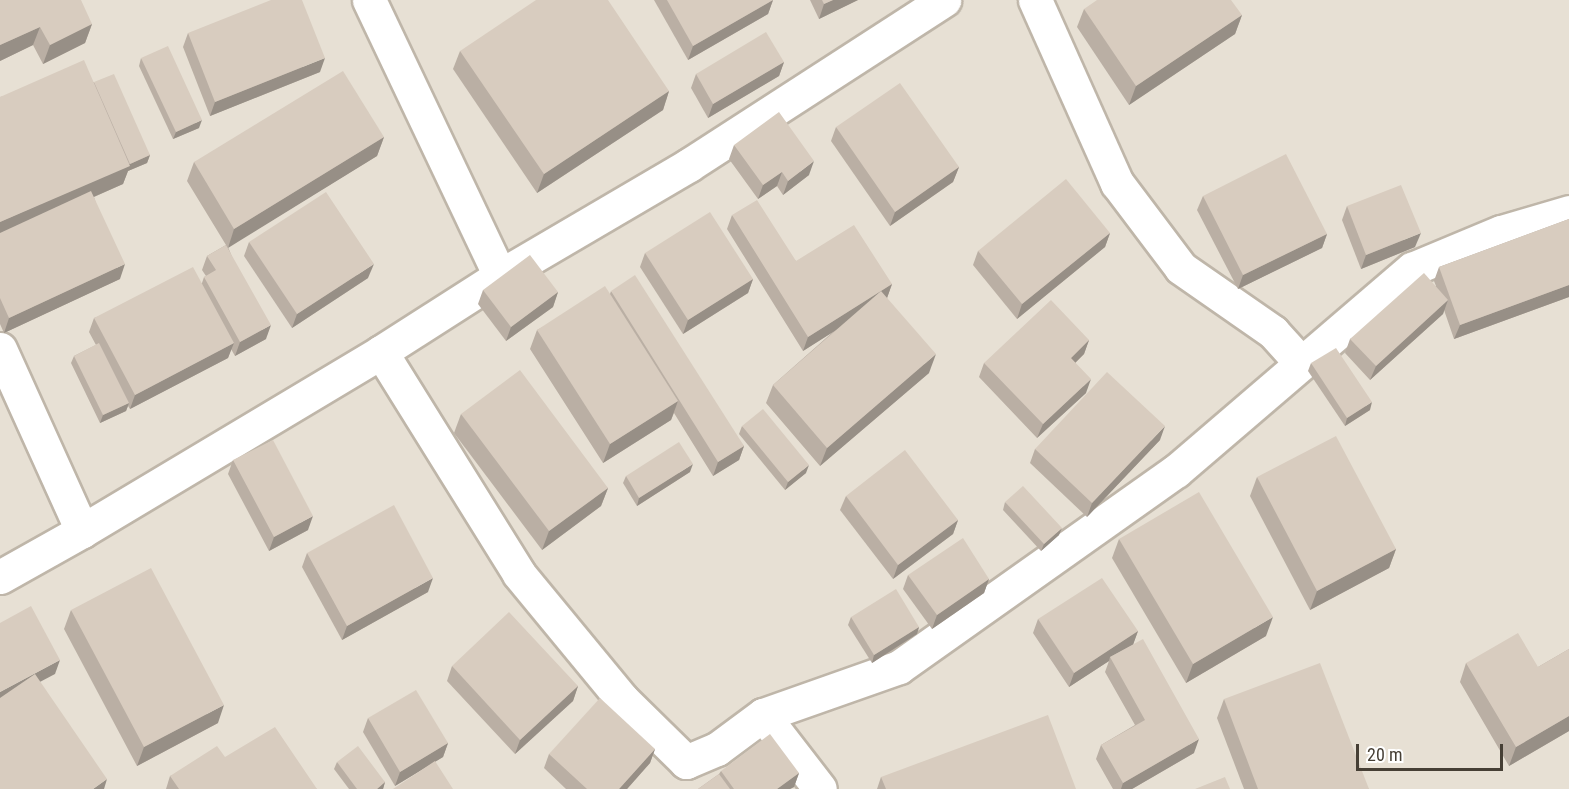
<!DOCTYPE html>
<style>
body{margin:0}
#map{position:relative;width:1569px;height:789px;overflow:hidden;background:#f3efe6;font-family:"Roboto Condensed",sans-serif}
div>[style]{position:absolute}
.residential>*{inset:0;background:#e7e0d4}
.roads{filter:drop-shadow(2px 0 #bfb6a9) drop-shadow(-2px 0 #bfb6a9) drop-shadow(0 2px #bfb6a9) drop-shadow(0 -2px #bfb6a9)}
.minor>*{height:33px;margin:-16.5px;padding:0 16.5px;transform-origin:16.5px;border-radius:16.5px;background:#fff}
.wall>*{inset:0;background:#baafa4}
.shaded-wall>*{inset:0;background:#978f86}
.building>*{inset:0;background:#d8ccbf}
span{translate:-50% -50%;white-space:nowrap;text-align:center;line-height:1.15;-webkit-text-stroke:6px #fff;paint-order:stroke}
.scale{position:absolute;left:1356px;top:744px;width:147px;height:27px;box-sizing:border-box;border:3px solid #463f35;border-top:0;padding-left:8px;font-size:18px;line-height:21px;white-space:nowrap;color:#463f35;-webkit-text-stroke:4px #fff;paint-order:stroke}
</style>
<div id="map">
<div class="residential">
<i style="clip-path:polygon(0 0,1569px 0,1569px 789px,0 789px)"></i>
</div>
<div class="roads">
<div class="minor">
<i style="left:369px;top:0;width:306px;rotate:64.6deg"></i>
<i style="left:1035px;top:0;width:201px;rotate:65.9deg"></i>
<i style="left:1117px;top:183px;width:106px;rotate:53deg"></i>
<i style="left:1181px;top:268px;width:112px;rotate:34.8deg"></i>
<i style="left:1273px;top:332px;width:42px;rotate:47.9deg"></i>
<i style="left:0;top:349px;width:200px;rotate:65.7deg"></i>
<i style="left:381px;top:352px;width:261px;rotate:58.1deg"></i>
<i style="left:519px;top:574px;width:162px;rotate:50.5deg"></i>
<i style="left:622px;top:699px;width:90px;rotate:44.5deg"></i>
<i style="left:686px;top:762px;width:34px;rotate:-23deg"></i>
<i style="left:717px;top:749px;width:57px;rotate:-36.5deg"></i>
<i style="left:763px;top:715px;width:144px;rotate:-19.4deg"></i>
<i style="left:899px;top:667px;width:339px;rotate:-35.3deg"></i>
<i style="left:1176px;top:471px;width:311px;rotate:-40.6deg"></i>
<i style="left:1412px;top:269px;width:96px;rotate:-22.6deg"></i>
<i style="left:1501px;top:232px;width:71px;rotate:-16.4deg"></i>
<i style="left:0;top:577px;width:94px;rotate:-29.3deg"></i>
<i style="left:82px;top:531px;width:348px;rotate:-30.9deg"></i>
<i style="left:381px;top:352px;width:141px;rotate:-32.6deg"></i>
<i style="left:500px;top:276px;width:219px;rotate:-30.4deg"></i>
<i style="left:689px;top:165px;width:304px;rotate:-32.9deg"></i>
<i style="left:763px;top:715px;width:93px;rotate:52.4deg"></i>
</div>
</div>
<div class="wall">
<i style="clip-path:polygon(0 0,92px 24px,85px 43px,43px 64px,33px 45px,0 61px)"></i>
<i style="clip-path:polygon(654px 0,773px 0,768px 14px,688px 60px)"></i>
<i style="clip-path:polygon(810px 0,858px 0,819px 19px)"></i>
<i style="clip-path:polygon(1084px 9px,1242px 15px,1235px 34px,1129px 105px,1077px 27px)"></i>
<i style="clip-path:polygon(188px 33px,320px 72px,210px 116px,183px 47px)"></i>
<i style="clip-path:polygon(460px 51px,669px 91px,663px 110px,537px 193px,453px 69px)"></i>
<i style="clip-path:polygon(141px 58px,199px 128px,173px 139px,139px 66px)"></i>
<i style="clip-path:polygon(784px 62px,779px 76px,708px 118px,691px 88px,696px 74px)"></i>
<i style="clip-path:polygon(94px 82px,150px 155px,147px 163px,128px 171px,123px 184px,94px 197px,120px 279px,4px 333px,0 324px,0 97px)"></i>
<i style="clip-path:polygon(836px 127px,959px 167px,953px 182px,890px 226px,831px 141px)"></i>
<i style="clip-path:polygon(384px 137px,377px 156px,228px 247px,266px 339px,235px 356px,231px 349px,228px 358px,130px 409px,128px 406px,126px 411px,100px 423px,71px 363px,74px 356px,96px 345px,89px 332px,94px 318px,202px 283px,204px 277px,206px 276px,202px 270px,207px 256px,226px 245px,187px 181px,194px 162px)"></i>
<i style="clip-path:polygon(734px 145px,809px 175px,783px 195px,777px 186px,758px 199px,729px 159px)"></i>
<i style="clip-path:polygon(1203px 196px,1327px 234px,1322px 248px,1238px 289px,1197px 210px)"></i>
<i style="clip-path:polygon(1347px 206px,1415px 247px,1361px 269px,1342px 220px)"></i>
<i style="clip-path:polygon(732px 215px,796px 261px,892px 284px,887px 298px,929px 373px,820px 466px,766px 403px,773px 385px,834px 331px,803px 351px,727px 229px)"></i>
<i style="clip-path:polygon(1569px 219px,1569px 297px,1454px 339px,1444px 310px,1443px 314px,1370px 380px,1345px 353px,1350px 339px,1436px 286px,1434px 281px,1439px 267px)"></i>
<i style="clip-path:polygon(1110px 233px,1105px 247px,1017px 319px,973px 265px,978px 251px)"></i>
<i style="clip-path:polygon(249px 242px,368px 278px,292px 328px,244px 256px)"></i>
<i style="clip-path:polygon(645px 253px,753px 279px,748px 293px,683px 334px,640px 267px)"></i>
<i style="clip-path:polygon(483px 290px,558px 292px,553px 307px,506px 341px,478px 304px)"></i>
<i style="clip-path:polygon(611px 291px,744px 446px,739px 460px,713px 476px,674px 413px,671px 420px,603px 463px,530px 349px,537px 330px,610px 294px)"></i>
<i style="clip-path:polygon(1089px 340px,1084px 354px,1075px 363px,1086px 393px,1037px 438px,979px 377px,984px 363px)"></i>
<i style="clip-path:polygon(1311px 363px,1370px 410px,1345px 426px,1308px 371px)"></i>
<i style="clip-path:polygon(461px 414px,608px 488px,601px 506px,542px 550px,454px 433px)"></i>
<i style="clip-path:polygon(742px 426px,806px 473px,785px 490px,739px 434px)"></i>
<i style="clip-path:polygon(1160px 440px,1087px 517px,1030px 463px,1035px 449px)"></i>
<i style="clip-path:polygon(233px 460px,308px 530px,269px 551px,228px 474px)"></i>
<i style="clip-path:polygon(690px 472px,637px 506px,623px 483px,626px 476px)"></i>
<i style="clip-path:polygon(1257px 477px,1396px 549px,1389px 568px,1310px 610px,1250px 496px)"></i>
<i style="clip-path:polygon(846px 496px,958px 520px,953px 534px,893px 579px,840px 510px)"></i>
<i style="clip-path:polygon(1005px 502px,1059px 535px,1041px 551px,1003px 510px)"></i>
<i style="clip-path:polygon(1119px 539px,1266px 636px,1186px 683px,1112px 558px)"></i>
<i style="clip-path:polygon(307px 553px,428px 592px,342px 640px,302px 567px)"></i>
<i style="clip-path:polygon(908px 575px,989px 579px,984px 593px,932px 629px,903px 589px)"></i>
<i style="clip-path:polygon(71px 610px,218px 723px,137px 766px,64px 629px)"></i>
<i style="clip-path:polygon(851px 617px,919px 627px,917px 634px,872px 663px,848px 625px)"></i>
<i style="clip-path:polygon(1038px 619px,1138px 631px,1133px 644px,1194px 753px,1132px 789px,1113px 789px,1096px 759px,1101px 745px,1135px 725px,1105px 672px,1109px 661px,1069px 687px,1033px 633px)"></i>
<i style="clip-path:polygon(1569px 649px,1569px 731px,1509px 766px,1460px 682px,1466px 663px,1538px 667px)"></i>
<i style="clip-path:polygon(452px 666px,578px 686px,573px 701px,515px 754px,447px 681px)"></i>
<i style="clip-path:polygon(1224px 699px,1369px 789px,1244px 789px,1217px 718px)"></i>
<i style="clip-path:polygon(368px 718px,448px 743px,443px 757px,395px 786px,363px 732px)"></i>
<i style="clip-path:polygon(655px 749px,650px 763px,627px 789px,566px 789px,544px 768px,549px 754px)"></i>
<i style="clip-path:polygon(225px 757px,317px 789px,166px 789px,170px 776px)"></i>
<i style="clip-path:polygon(337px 762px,385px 782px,383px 789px,349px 789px,334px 769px)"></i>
<i style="clip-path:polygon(721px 771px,799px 773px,794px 787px,790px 789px,698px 789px,719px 774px)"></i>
<i style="clip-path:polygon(881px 777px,1076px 789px,877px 789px)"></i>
</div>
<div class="shaded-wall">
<i style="clip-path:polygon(773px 0,768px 14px,688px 60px,693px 46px)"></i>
<i style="clip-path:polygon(833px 0,858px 0,819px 19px,824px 4px)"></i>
<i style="clip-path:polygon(1242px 15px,1235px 34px,1129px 105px,1136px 86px)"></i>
<i style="clip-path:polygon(92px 24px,85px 43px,43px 64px,50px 45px)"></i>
<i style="clip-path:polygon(40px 27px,33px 45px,0 61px,0 45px)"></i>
<i style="clip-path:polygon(325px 58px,320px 72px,210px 116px,215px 102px)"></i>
<i style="clip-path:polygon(784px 62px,779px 76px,708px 118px,713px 104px)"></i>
<i style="clip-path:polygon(669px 91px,663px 110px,537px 193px,544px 174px)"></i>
<i style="clip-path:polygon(202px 120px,199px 128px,173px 139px,176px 132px)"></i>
<i style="clip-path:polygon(384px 137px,377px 156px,228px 248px,234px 229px)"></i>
<i style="clip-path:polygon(150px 155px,147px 163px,128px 171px,123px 184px,0 238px,0 222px)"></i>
<i style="clip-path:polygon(814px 161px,809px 175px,783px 195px,788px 181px)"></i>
<i style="clip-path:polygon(959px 167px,953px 182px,890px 226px,895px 212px)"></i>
<i style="clip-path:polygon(782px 172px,777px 186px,758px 199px,763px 185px)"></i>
<i style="clip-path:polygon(1110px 233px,1105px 247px,1017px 319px,1022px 304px)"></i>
<i style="clip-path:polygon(1421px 233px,1415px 247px,1361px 269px,1366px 255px)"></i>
<i style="clip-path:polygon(1327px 234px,1322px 248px,1238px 289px,1243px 275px)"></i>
<i style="clip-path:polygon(125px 264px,120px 279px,4px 333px,9px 318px)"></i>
<i style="clip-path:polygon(374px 264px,368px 278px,292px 328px,297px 314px)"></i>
<i style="clip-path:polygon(753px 279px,748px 293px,683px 334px,688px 320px)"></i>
<i style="clip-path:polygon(892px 284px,887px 298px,803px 351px,808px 337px)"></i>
<i style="clip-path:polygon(1569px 285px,1569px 297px,1454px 339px,1460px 325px)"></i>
<i style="clip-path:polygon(558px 292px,553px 307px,506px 341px,511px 327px)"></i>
<i style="clip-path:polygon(1448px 300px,1443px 314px,1370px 380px,1376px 366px)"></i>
<i style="clip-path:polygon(271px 325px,266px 339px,235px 356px,240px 342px)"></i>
<i style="clip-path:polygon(1089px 340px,1084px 354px,1066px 372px,1071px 358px)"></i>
<i style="clip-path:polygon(234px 343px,228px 358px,130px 409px,135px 395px)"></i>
<i style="clip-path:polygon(936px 354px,929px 373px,820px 466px,827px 448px)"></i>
<i style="clip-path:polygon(1091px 379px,1086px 393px,1037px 438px,1043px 424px)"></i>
<i style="clip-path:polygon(678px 401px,671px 420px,603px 463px,610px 444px)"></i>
<i style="clip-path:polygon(1372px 402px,1370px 410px,1345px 426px,1347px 418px)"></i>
<i style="clip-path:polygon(129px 403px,126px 411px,100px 423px,103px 415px)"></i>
<i style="clip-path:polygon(1165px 426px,1160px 440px,1087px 517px,1092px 503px)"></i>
<i style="clip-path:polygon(744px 446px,739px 460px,713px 476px,718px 462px)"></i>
<i style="clip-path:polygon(693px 464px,690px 472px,637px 506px,639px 498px)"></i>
<i style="clip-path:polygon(809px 465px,806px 473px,785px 490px,788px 482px)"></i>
<i style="clip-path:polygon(608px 488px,601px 506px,542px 550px,549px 531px)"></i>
<i style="clip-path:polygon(313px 516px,308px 530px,269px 551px,274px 537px)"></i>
<i style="clip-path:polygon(958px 520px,953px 534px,893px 579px,898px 565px)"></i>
<i style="clip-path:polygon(1062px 528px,1059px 535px,1041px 551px,1044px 544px)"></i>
<i style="clip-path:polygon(1396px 549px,1389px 568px,1310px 610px,1317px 591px)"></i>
<i style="clip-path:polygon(433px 578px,428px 592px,342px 640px,347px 626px)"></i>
<i style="clip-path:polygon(989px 579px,984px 593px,932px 629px,937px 615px)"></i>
<i style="clip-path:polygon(1273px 617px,1266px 636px,1186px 683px,1193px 664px)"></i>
<i style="clip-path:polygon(919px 627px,917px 634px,872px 663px,874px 655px)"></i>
<i style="clip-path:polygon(1138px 631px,1133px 645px,1110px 657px,1109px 661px,1069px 687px,1074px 673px)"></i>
<i style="clip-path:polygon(60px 660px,55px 674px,0 703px,0 692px)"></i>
<i style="clip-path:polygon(578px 686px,573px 701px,515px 754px,520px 740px)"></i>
<i style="clip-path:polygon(224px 705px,218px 723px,137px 766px,144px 747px)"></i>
<i style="clip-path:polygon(1569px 716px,1569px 731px,1509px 766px,1516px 747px)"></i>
<i style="clip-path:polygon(1199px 739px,1194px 753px,1132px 789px,1121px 789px,1123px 783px)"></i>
<i style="clip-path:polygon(448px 743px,443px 757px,395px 786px,400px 772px)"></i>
<i style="clip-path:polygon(655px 749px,650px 763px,627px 789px,619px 789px)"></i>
<i style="clip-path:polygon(799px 773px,794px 787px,790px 789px,777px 789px)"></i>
<i style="clip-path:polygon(107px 779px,104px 789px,93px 789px)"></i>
<i style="clip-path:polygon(385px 782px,383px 789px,377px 789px)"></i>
</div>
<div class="building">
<i style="clip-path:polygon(0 0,81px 0,92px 24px,50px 45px,40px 27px,0 45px)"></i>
<i style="clip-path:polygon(271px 0,302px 0,325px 58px,215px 102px,188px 33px)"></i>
<i style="clip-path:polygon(536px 0,608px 0,669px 91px,544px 174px,460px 51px)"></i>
<i style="clip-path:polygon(667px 0,773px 0,693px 46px)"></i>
<i style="clip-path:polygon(822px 0,833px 0,824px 4px)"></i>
<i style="clip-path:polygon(1097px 0,1231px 0,1242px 15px,1136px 86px,1084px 9px)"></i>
<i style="clip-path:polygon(766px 32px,784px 62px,713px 104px,696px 74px)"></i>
<i style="clip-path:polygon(168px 46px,202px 120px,176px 132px,141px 58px)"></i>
<i style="clip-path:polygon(84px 60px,130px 166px,0 222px,0 97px)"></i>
<i style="clip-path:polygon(343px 71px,384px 137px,234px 229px,194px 162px)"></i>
<i style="clip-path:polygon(114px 74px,150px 155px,130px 164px,94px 82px)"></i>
<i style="clip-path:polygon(900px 83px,959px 167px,895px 212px,836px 127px)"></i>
<i style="clip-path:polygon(779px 112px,814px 161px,788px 181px,782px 172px,763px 185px,734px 145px)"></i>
<i style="clip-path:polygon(1286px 154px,1327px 234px,1243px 275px,1203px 196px)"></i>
<i style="clip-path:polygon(1066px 179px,1110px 233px,1022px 304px,978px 251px)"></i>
<i style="clip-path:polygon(1401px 185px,1421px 233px,1366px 255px,1347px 206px)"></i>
<i style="clip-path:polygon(91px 191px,125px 264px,9px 318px,0 298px,0 233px)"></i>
<i style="clip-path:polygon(326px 192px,374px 264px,297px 314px,249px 242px)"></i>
<i style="clip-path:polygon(757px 200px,796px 261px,854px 225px,892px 284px,808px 337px,732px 215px)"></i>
<i style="clip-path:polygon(710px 212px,753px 279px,688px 320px,645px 253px)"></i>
<i style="clip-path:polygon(1569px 219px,1569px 285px,1460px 325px,1439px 267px)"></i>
<i style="clip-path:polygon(226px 245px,271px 325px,240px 342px,204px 277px,216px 270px,207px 256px)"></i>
<i style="clip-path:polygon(530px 255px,558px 292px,511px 327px,483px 290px)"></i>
<i style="clip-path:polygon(193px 267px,234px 343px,135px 395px,94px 318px)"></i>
<i style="clip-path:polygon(1424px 273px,1448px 300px,1376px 366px,1350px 339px)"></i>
<i style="clip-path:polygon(635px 275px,744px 446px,718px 462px,611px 291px)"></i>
<i style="clip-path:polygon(605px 286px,678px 401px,610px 444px,537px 330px)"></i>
<i style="clip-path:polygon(881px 291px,936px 354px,827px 448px,773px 385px)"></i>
<i style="clip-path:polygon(1051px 300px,1089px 340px,1071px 358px,1091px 379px,1043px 424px,984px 363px)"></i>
<i style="clip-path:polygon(99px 343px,129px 403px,103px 415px,74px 356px)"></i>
<i style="clip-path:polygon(1336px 348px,1372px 402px,1347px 418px,1311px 363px)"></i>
<i style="clip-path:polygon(520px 370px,608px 488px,549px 531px,461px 414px)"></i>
<i style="clip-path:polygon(1107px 372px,1165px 426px,1092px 503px,1035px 449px)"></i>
<i style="clip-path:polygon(763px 409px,809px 465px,788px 482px,742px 426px)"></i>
<i style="clip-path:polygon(1336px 436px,1396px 549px,1317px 591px,1257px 477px)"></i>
<i style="clip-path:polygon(273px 440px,313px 516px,274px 537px,233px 460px)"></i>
<i style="clip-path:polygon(679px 442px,693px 464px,639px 498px,626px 476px)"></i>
<i style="clip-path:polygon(905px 450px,958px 520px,898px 565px,846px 496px)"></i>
<i style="clip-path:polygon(1023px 486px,1062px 528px,1044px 544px,1005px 502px)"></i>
<i style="clip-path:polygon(1199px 492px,1273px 617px,1193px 664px,1119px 539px)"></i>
<i style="clip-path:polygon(394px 505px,433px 578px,347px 626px,307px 553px)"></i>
<i style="clip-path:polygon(963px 538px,989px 579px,937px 615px,908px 575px)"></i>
<i style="clip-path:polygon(151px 568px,224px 705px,144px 747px,71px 610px)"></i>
<i style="clip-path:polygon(1102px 578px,1138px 631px,1074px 673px,1038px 619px)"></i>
<i style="clip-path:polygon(896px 589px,919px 627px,874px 655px,851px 617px)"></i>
<i style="clip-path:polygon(31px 606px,60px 660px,0 692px,0 623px)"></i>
<i style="clip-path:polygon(509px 612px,578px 686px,520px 740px,452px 666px)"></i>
<i style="clip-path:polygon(1518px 633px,1538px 667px,1569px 649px,1569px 716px,1516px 747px,1466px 663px)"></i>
<i style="clip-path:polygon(1143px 639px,1199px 739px,1123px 783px,1101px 745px,1145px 720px,1110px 657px)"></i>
<i style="clip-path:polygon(1320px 663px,1369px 789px,1258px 789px,1224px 699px)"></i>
<i style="clip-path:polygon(35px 674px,107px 779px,93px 789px,0 789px,0 698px)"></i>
<i style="clip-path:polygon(416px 690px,448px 743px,400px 772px,368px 718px)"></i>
<i style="clip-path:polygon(600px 698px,655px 749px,619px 789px,587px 789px,549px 754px)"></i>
<i style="clip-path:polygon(1048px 715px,1076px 789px,886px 789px,881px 777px)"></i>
<i style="clip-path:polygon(275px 727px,317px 789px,179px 789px,170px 776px,217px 746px,225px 757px)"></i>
<i style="clip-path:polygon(770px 734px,799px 773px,777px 789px,734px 789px,721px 771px)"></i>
<i style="clip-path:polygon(358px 746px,385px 782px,377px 789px,357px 789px,337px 762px)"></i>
<i style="clip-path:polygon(435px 761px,453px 789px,393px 789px)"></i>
<i style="clip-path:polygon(719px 774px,730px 789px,698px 789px)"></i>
<i style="clip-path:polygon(1225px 777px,1230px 789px,1195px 789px)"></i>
</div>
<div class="scale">20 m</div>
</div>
